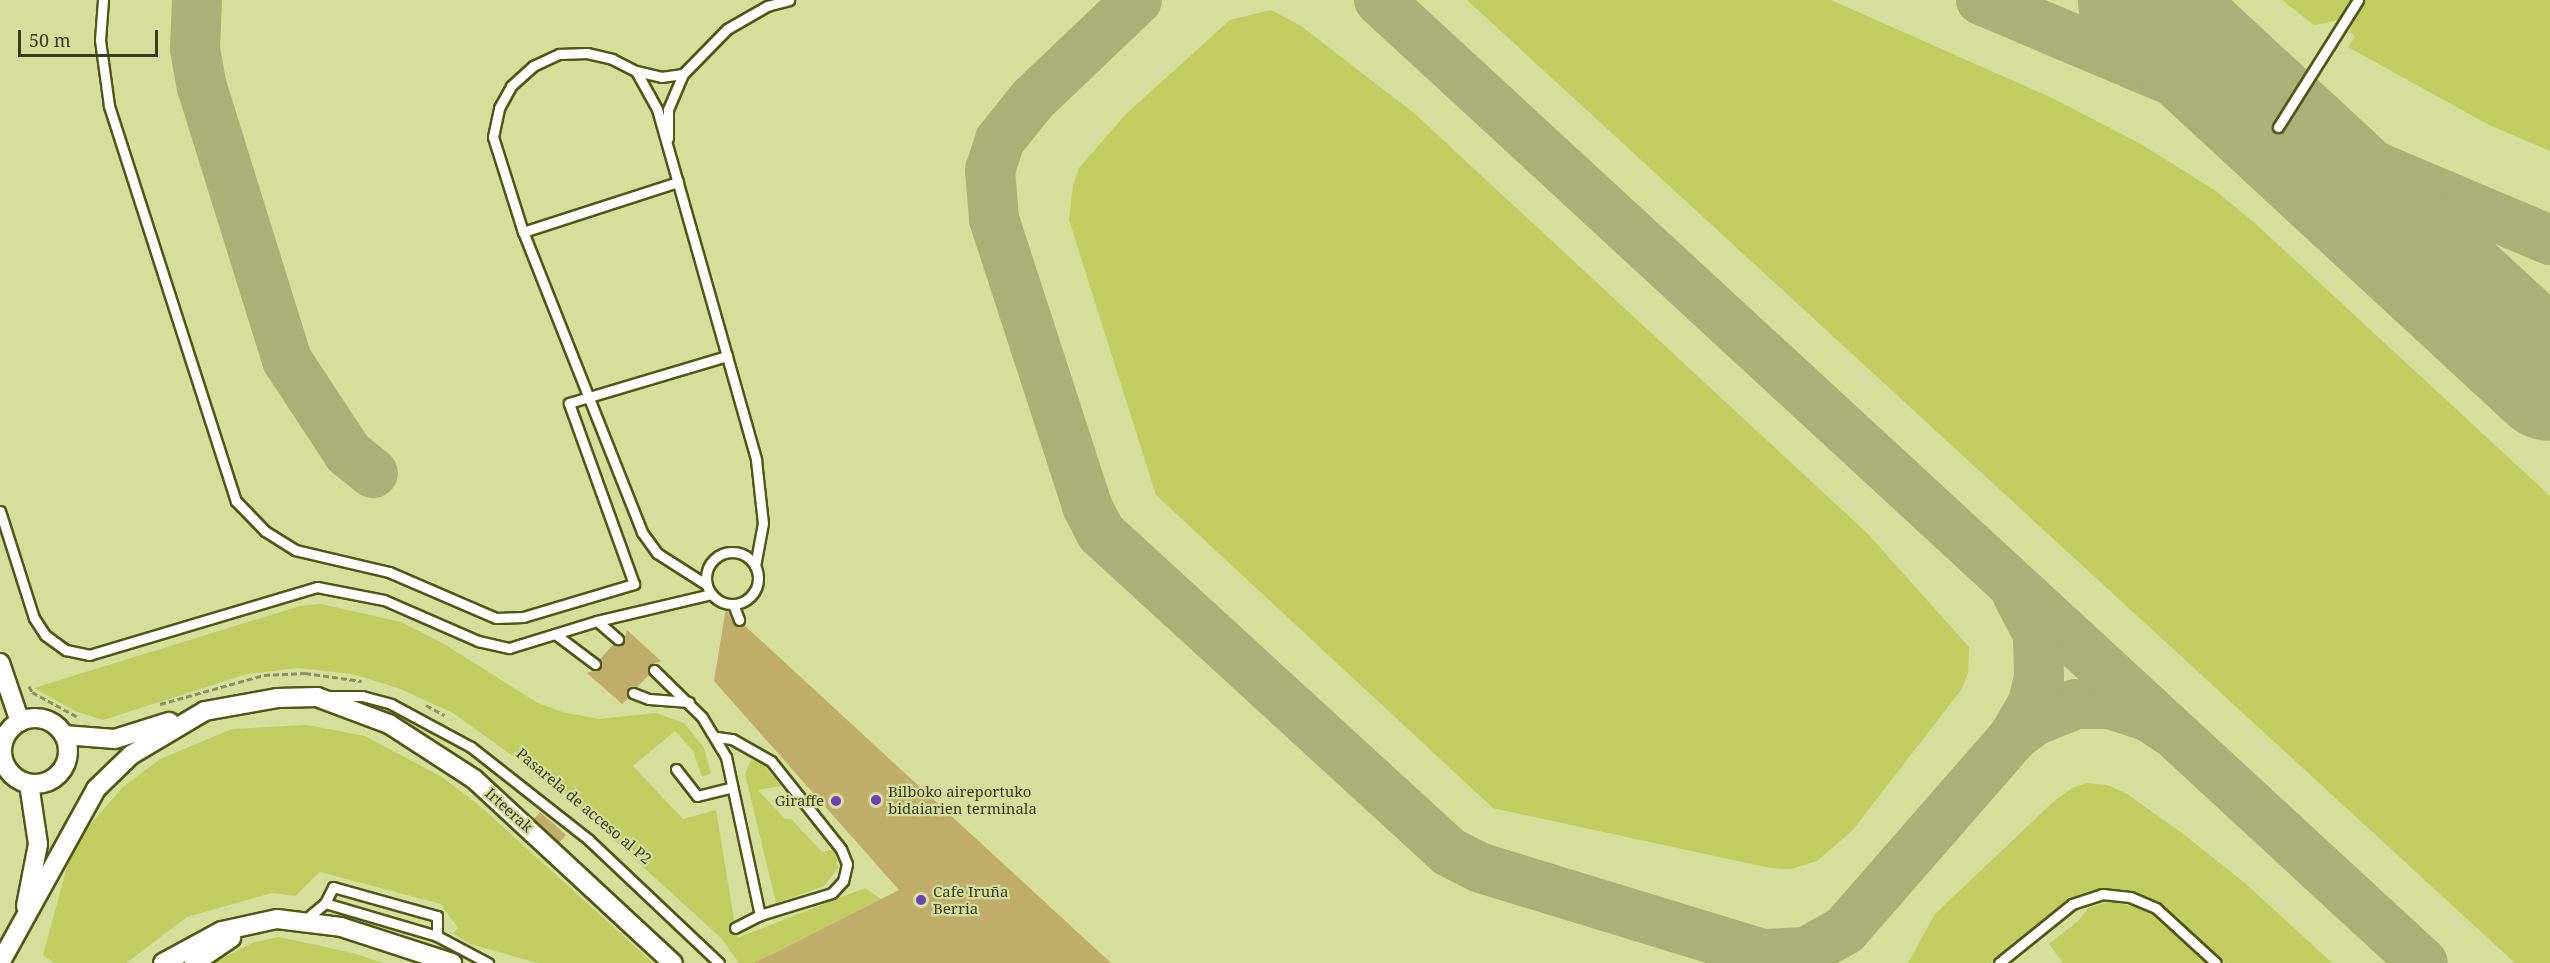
<!DOCTYPE html>
<meta charset="utf-8">
<style>
body{margin:0}
#map{position:relative;width:2550px;height:963px;overflow:hidden;background:#d5de9b;font-family:"Noto Serif",serif}
div>[style]{position:absolute}
.green>*{inset:0;background:#c1cd61}
.taxiway>*{height:50px;margin:-25px;padding:0 25px;transform-origin:25px;border-radius:25px;background:#a9b078}
.runway>*{height:124px;margin:-62px;padding:0 62px;transform-origin:62px;border-radius:62px;background:#a9b078}
.building>*{inset:0;background:#bfad6c}
.path>*{height:3px;margin-top:-1.5px;transform-origin:0;background:repeating-linear-gradient(90deg,#8a9161 0 6px,transparent 0 9px)}
.roads{filter:drop-shadow(2px 0 #515714) drop-shadow(-2px 0 #515714) drop-shadow(0 2px #515714) drop-shadow(0 -2px #515714)}
.service>*{height:9px;margin:-4.5px;padding:0 4.5px;transform-origin:4.5px;border-radius:4.5px;background:#fff}
.service>.ring{margin:-4.5px;padding:0;box-sizing:content-box;background:none;border:9px solid #fff;border-radius:50%}
.minor>*{height:18px;margin:-9px;padding:0 9px;transform-origin:9px;border-radius:9px;background:#fff}
.minor>.ring{margin:-9px;padding:0;box-sizing:content-box;background:none;border:18px solid #fff;border-radius:50%}
.dots>*{width:16px;height:16px;translate:-50% -50%;box-sizing:border-box;border:3px solid #d5de9b;border-radius:50%}
span{translate:-50% -50%;white-space:nowrap;text-align:center;line-height:1.15;-webkit-text-stroke:4.5px #d5de9b;paint-order:stroke}
.poi-label{font-size:15px;color:#383c21}
.left{translate:0 -50%;text-align:left}
.right{translate:-100% -50%;text-align:right}
.street-label{font-size:15px;color:#383c21}
.scale{position:absolute;left:18px;top:30px;width:140px;height:27px;box-sizing:border-box;border:3px solid #383c21;border-top:0;padding-left:8px;font-size:18px;line-height:21px;white-space:nowrap;color:#383c21;-webkit-text-stroke:4px #d5de9b;paint-order:stroke}
</style>
<div id="map">
<div class="green">
<i style="clip-path:polygon(1467px 0,1831px 0,2052px 98px,2139px 143px,2216px 191px,2258px 226px,2550px 496px,2550px 963px,2515px 963px)"></i>
<i style="clip-path:polygon(2282px 0,2351px 0,2339px 20px,2314px 25px)"></i>
<i style="clip-path:polygon(2366px 0,2550px 0,2550px 151px,2489px 125px,2348px 47px,2355px 37px,2350px 32px,2352px 21px)"></i>
<i style="clip-path:polygon(1271px 10px,1301px 26px,1415px 114px,1868px 534px,1969px 647px,1968px 673px,1961px 690px,1852px 831px,1817px 861px,1791px 869px,1770px 868px,1493px 808px,1156px 495px,1069px 220px,1073px 185px,1079px 168px,1126px 114px,1230px 20px)"></i>
<i style="clip-path:polygon(321px 604px,401px 622px,444px 644px,536px 702px,562px 712px,598px 719px,656px 713px,684px 723px,704px 748px,711px 773px,702px 777px,693px 751px,675px 731px,633px 766px,683px 819px,716px 810px,737px 938px,865px 888px,881px 899px,771px 954px,768px 963px,739px 963px,722px 939px,557px 788px,453px 713px,398px 688px,352px 674px,298px 668px,247px 674px,103px 720px,75px 711px,34px 688px,300px 606px)"></i>
<i style="clip-path:polygon(307px 725px,365px 736px,442px 777px,481px 807px,653px 963px,537px 963px,470px 944px,453px 933px,458px 928px,441px 904px,320px 872px,295px 896px,272px 893px,187px 917px,126px 963px,54px 963px,43px 955px,68px 863px,89px 826px,122px 788px,160px 759px,232px 729px)"></i>
<i style="clip-path:polygon(751px 760px,761px 762px,781px 786px,758px 790px,785px 819px,791px 819px,822px 852px,835px 849px,838px 868px,824px 886px,776px 903px,745px 774px)"></i>
<i style="clip-path:polygon(2088px 783px,2107px 785px,2127px 794px,2182px 833px,2246px 884px,2332px 963px,2225px 963px,2158px 903px,2114px 891px,2074px 901px,2047px 917px,1991px 963px,1908px 963px,1935px 914px,2052px 803px,2072px 788px)"></i>
<i style="clip-path:polygon(2112px 901px,2151px 911px,2212px 963px,2063px 963px,2049px 944px,2078px 921px,2088px 908px)"></i>
<i style="clip-path:polygon(279px 937px,353px 953px,383px 963px,213px 963px,252px 943px)"></i>
</div>
<div class="taxiway">
<i style="left:197px;top:0;width:49px;rotate:92.3deg"></i>
<i style="left:195px;top:49px;width:39px;rotate:80deg"></i>
<i style="left:202px;top:87px;width:286px;rotate:72.7deg"></i>
<i style="left:287px;top:360px;width:111px;rotate:56.7deg"></i>
<i style="left:348px;top:453px;width:32px;rotate:39deg"></i>
<i style="left:1137px;top:0;width:144px;rotate:136.4deg"></i>
<i style="left:1033px;top:99px;width:53px;rotate:128.8deg"></i>
<i style="left:1000px;top:140px;width:32px;rotate:108deg"></i>
<i style="left:990px;top:170px;width:49px;rotate:85.3deg"></i>
<i style="left:994px;top:219px;width:302px;rotate:72deg"></i>
<i style="left:1087px;top:506px;width:30px;rotate:63deg"></i>
<i style="left:1101px;top:533px;width:472px;rotate:42.5deg"></i>
<i style="left:1449px;top:852px;width:36px;rotate:27deg"></i>
<i style="left:1481px;top:868px;width:295px;rotate:17deg"></i>
<i style="left:1763px;top:954px;width:43px;rotate:-2.7deg"></i>
<i style="left:1806px;top:952px;width:45px;rotate:-29.4deg"></i>
<i style="left:1845px;top:930px;width:257px;rotate:-48.9deg"></i>
<i style="left:2014px;top:736px;width:25px;rotate:-37deg"></i>
<i style="left:2034px;top:721px;width:45px;rotate:-22deg"></i>
<i style="left:2076px;top:704px;width:34px"></i>
<i style="left:2110px;top:704px;width:40px;rotate:18deg"></i>
<i style="left:2148px;top:716px;width:30px;rotate:34deg"></i>
<i style="left:1379px;top:0;width:1420px;rotate:42.69deg"></i>
<i style="left:1981px;top:0;width:618px;rotate:22.87deg"></i>
<i style="left:2259px;top:143px;width:143px;rotate:35deg"></i>
<i style="left:2376px;top:225px;width:119px;rotate:40.2deg"></i>
<i style="left:2014px;top:736px;width:38px;rotate:-60deg"></i>
<i style="left:2033px;top:703px;width:26px;rotate:-77deg"></i>
<i style="left:2039px;top:678px;width:44px;rotate:-91.3deg"></i>
<i style="left:2038px;top:634px;width:45px;rotate:-117.7deg"></i>
</div>
<div class="runway">
<i style="left:2140px;top:0;width:558px;rotate:42.75deg"></i>
</div>
<div class="building">
<i style="clip-path:polygon(726px 608px,734px 625px,744px 625px,1111px 963px,754px 963px,899px 890px,714px 681px)"></i>
<i style="clip-path:polygon(627px 630px,661px 661px,649px 666px,649px 675px,637px 687px,628px 688px,628px 698px,622px 704px,587px 673px,600px 668px,600px 659px,614px 644px,623px 644px)"></i>
<i style="clip-path:polygon(540px 812px,566px 835px,559px 843px,534px 819px)"></i>
</div>
<div class="path">
<i style="left:29px;top:686px;width:7px;rotate:63deg"></i>
<i style="left:32px;top:692px;width:52px;rotate:28.5deg"></i>
<i style="left:160px;top:704px;width:108px;rotate:-15.6deg"></i>
<i style="left:264px;top:675px;width:41px;rotate:-2.8deg"></i>
<i style="left:305px;top:673px;width:57px;rotate:8.1deg"></i>
<i style="left:426px;top:705px;width:21px;rotate:29deg"></i>
</div>
<div class="roads">
<div class="service">
<i style="left:103px;top:0;width:40px;rotate:94.3deg"></i>
<i style="left:100px;top:40px;width:67px;rotate:82.2deg"></i>
<i style="left:109px;top:106px;width:415px;rotate:72.2deg"></i>
<i style="left:236px;top:501px;width:42px;rotate:46deg"></i>
<i style="left:265px;top:531px;width:36px;rotate:32deg"></i>
<i style="left:295px;top:550px;width:97px;rotate:13.2deg"></i>
<i style="left:389px;top:572px;width:116px;rotate:23.3deg"></i>
<i style="left:496px;top:618px;width:27px;rotate:-2deg"></i>
<i style="left:523px;top:617px;width:116px;rotate:-16.6deg"></i>
<i style="left:634px;top:584px;width:192px;rotate:-109.8deg"></i>
<i style="left:569px;top:403px;width:165px;rotate:-16.6deg"></i>
<i style="left:636px;top:71px;width:26px;rotate:13deg"></i>
<i style="left:661px;top:77px;width:22px;rotate:-8deg"></i>
<i style="left:683px;top:74px;width:39px;rotate:113deg"></i>
<i style="left:668px;top:110px;width:28px;rotate:90deg"></i>
<i style="left:683px;top:74px;width:63px;rotate:-45.6deg"></i>
<i style="left:727px;top:29px;width:46px;rotate:-29.9deg"></i>
<i style="left:767px;top:6px;width:23px;rotate:-15deg"></i>
<i style="left:2278px;top:127px;width:150px;rotate:-57.8deg"></i>
<i style="left:523px;top:232px;width:163px;rotate:-17.9deg"></i>
<i style="left:0;top:511px;width:112px;rotate:72.4deg"></i>
<i style="left:34px;top:618px;width:20px;rotate:57deg"></i>
<i style="left:45px;top:635px;width:26px;rotate:36deg"></i>
<i style="left:66px;top:650px;width:24px;rotate:12deg"></i>
<i style="left:89px;top:655px;width:238px;rotate:-16.6deg"></i>
<i style="left:317px;top:587px;width:68px;rotate:11deg"></i>
<i style="left:384px;top:600px;width:103px;rotate:23.6deg"></i>
<i style="left:478px;top:641px;width:32px;rotate:13deg"></i>
<i style="left:509px;top:648px;width:92px;rotate:-17.1deg"></i>
<i style="left:597px;top:621px;width:117px;rotate:-13.3deg"></i>
<i class="ring" style="left:706px;top:552px;width:43px;height:43px"></i>
<i style="left:707px;top:585px;width:59px;rotate:-147.4deg"></i>
<i style="left:657px;top:553px;width:26px;rotate:-126deg"></i>
<i style="left:642px;top:532px;width:323px;rotate:-111.6deg"></i>
<i style="left:523px;top:232px;width:100px;rotate:-107.5deg"></i>
<i style="left:493px;top:137px;width:30px;rotate:-78deg"></i>
<i style="left:499px;top:108px;width:25px;rotate:-61deg"></i>
<i style="left:511px;top:86px;width:30px;rotate:-42deg"></i>
<i style="left:533px;top:66px;width:29px;rotate:-25deg"></i>
<i style="left:559px;top:54px;width:28px;rotate:-2deg"></i>
<i style="left:587px;top:53px;width:26px;rotate:13deg"></i>
<i style="left:612px;top:59px;width:27px;rotate:27deg"></i>
<i style="left:636px;top:71px;width:43px;rotate:61.1deg"></i>
<i style="left:657px;top:109px;width:365px;rotate:74.2deg"></i>
<i style="left:756px;top:460px;width:63px;rotate:83.7deg"></i>
<i style="left:763px;top:523px;width:44px;rotate:100.5deg"></i>
<i style="left:733px;top:604px;width:17px;rotate:69deg"></i>
<i style="left:597px;top:621px;width:28px;rotate:41deg"></i>
<i style="left:555px;top:634px;width:50px;rotate:36.9deg"></i>
<i style="left:654px;top:670px;width:67px;rotate:44.4deg"></i>
<i style="left:702px;top:717px;width:47px;rotate:59deg"></i>
<i style="left:726px;top:757px;width:162px;rotate:77.9deg"></i>
<i style="left:633px;top:693px;width:17px;rotate:21deg"></i>
<i style="left:649px;top:699px;width:40px;rotate:4.3deg"></i>
<i style="left:329px;top:696px;width:33px"></i>
<i style="left:362px;top:696px;width:30px;rotate:15deg"></i>
<i style="left:391px;top:704px;width:91px;rotate:28.3deg"></i>
<i style="left:471px;top:747px;width:150px;rotate:38.2deg"></i>
<i style="left:589px;top:840px;width:179px;rotate:43.4deg"></i>
<i style="left:717px;top:737px;width:15px;rotate:8deg"></i>
<i style="left:732px;top:739px;width:45px;rotate:29.4deg"></i>
<i style="left:771px;top:761px;width:112px;rotate:51.5deg"></i>
<i style="left:841px;top:849px;width:16px;rotate:68deg"></i>
<i style="left:847px;top:864px;width:17px;rotate:103deg"></i>
<i style="left:843px;top:881px;width:16px;rotate:133deg"></i>
<i style="left:832px;top:893px;width:75px;rotate:163deg"></i>
<i style="left:760px;top:915px;width:28px;rotate:153deg"></i>
<i style="left:676px;top:769px;width:34px;rotate:52deg"></i>
<i style="left:697px;top:796px;width:36px;rotate:-14deg"></i>
<i style="left:325px;top:903px;width:18px;rotate:-63deg"></i>
<i style="left:333px;top:887px;width:108px;rotate:15.6deg"></i>
<i style="left:437px;top:916px;width:20px;rotate:90deg"></i>
<i style="left:306px;top:919px;width:25px;rotate:-40deg"></i>
<i style="left:325px;top:903px;width:117px;rotate:16.4deg"></i>
<i style="left:437px;top:936px;width:58px;rotate:27.9deg"></i>
<i style="left:1999px;top:963px;width:94px;rotate:-38.9deg"></i>
<i style="left:2072px;top:904px;width:32px;rotate:-18deg"></i>
<i style="left:2102px;top:894px;width:28px;rotate:6deg"></i>
<i style="left:2130px;top:897px;width:28px;rotate:23deg"></i>
<i style="left:2156px;top:908px;width:81px;rotate:42.5deg"></i>
</div>
<div class="minor">
<i style="left:0;top:663px;width:62px;rotate:71.3deg"></i>
<i class="ring" style="left:2px;top:718px;width:48px;height:48px"></i>
<i style="left:64px;top:735px;width:51px;rotate:4.5deg"></i>
<i style="left:115px;top:739px;width:57px;rotate:-17.5deg"></i>
<i style="left:26px;top:906px;width:63px;rotate:-79deg"></i>
<i style="left:38px;top:844px;width:61px;rotate:-98.5deg"></i>
<i style="left:0;top:963px;width:199px;rotate:-61.1deg"></i>
<i style="left:96px;top:789px;width:49px;rotate:-44.2deg"></i>
<i style="left:131px;top:755px;width:86px;rotate:-30.7deg"></i>
<i style="left:205px;top:711px;width:73px;rotate:-10.2deg"></i>
<i style="left:277px;top:698px;width:40px;rotate:-1.4deg"></i>
<i style="left:317px;top:697px;width:77px;rotate:20.6deg"></i>
<i style="left:389px;top:724px;width:101px;rotate:32.9deg"></i>
<i style="left:474px;top:779px;width:271px;rotate:42.8deg"></i>
<i style="left:163px;top:963px;width:67px;rotate:-28.5deg"></i>
<i style="left:222px;top:931px;width:56px;rotate:-12.3deg"></i>
<i style="left:277px;top:919px;width:64px;rotate:7.1deg"></i>
<i style="left:341px;top:927px;width:117px;rotate:18deg"></i>
<i style="left:194px;top:963px;width:45px;rotate:-34deg"></i>
</div>
</div>
<div class="dots">
<i style="left:876px;top:800px;background:#6a41b9"></i>
<i style="left:836px;top:801px;background:#6a41b9"></i>
<i style="left:921px;top:900px;background:#6a41b9"></i>
</div>
<div class="poi-label">
<span class="left" style="left:888px;top:800px">Bilboko aireportuko<br>bidaiarien terminala</span>
<span class="right" style="left:824px;top:801px">Giraffe</span>
<span class="left" style="left:933px;top:900px">Cafe Iruña<br>Berria</span>
</div>
<div class="street-label">
<span style="left:584px;top:806px;rotate:40deg">Pasarela de acceso al P2</span>
<span style="left:509px;top:810px;rotate:42deg">Irteerak</span>
</div>
<div class="scale">50 m</div>
</div>
